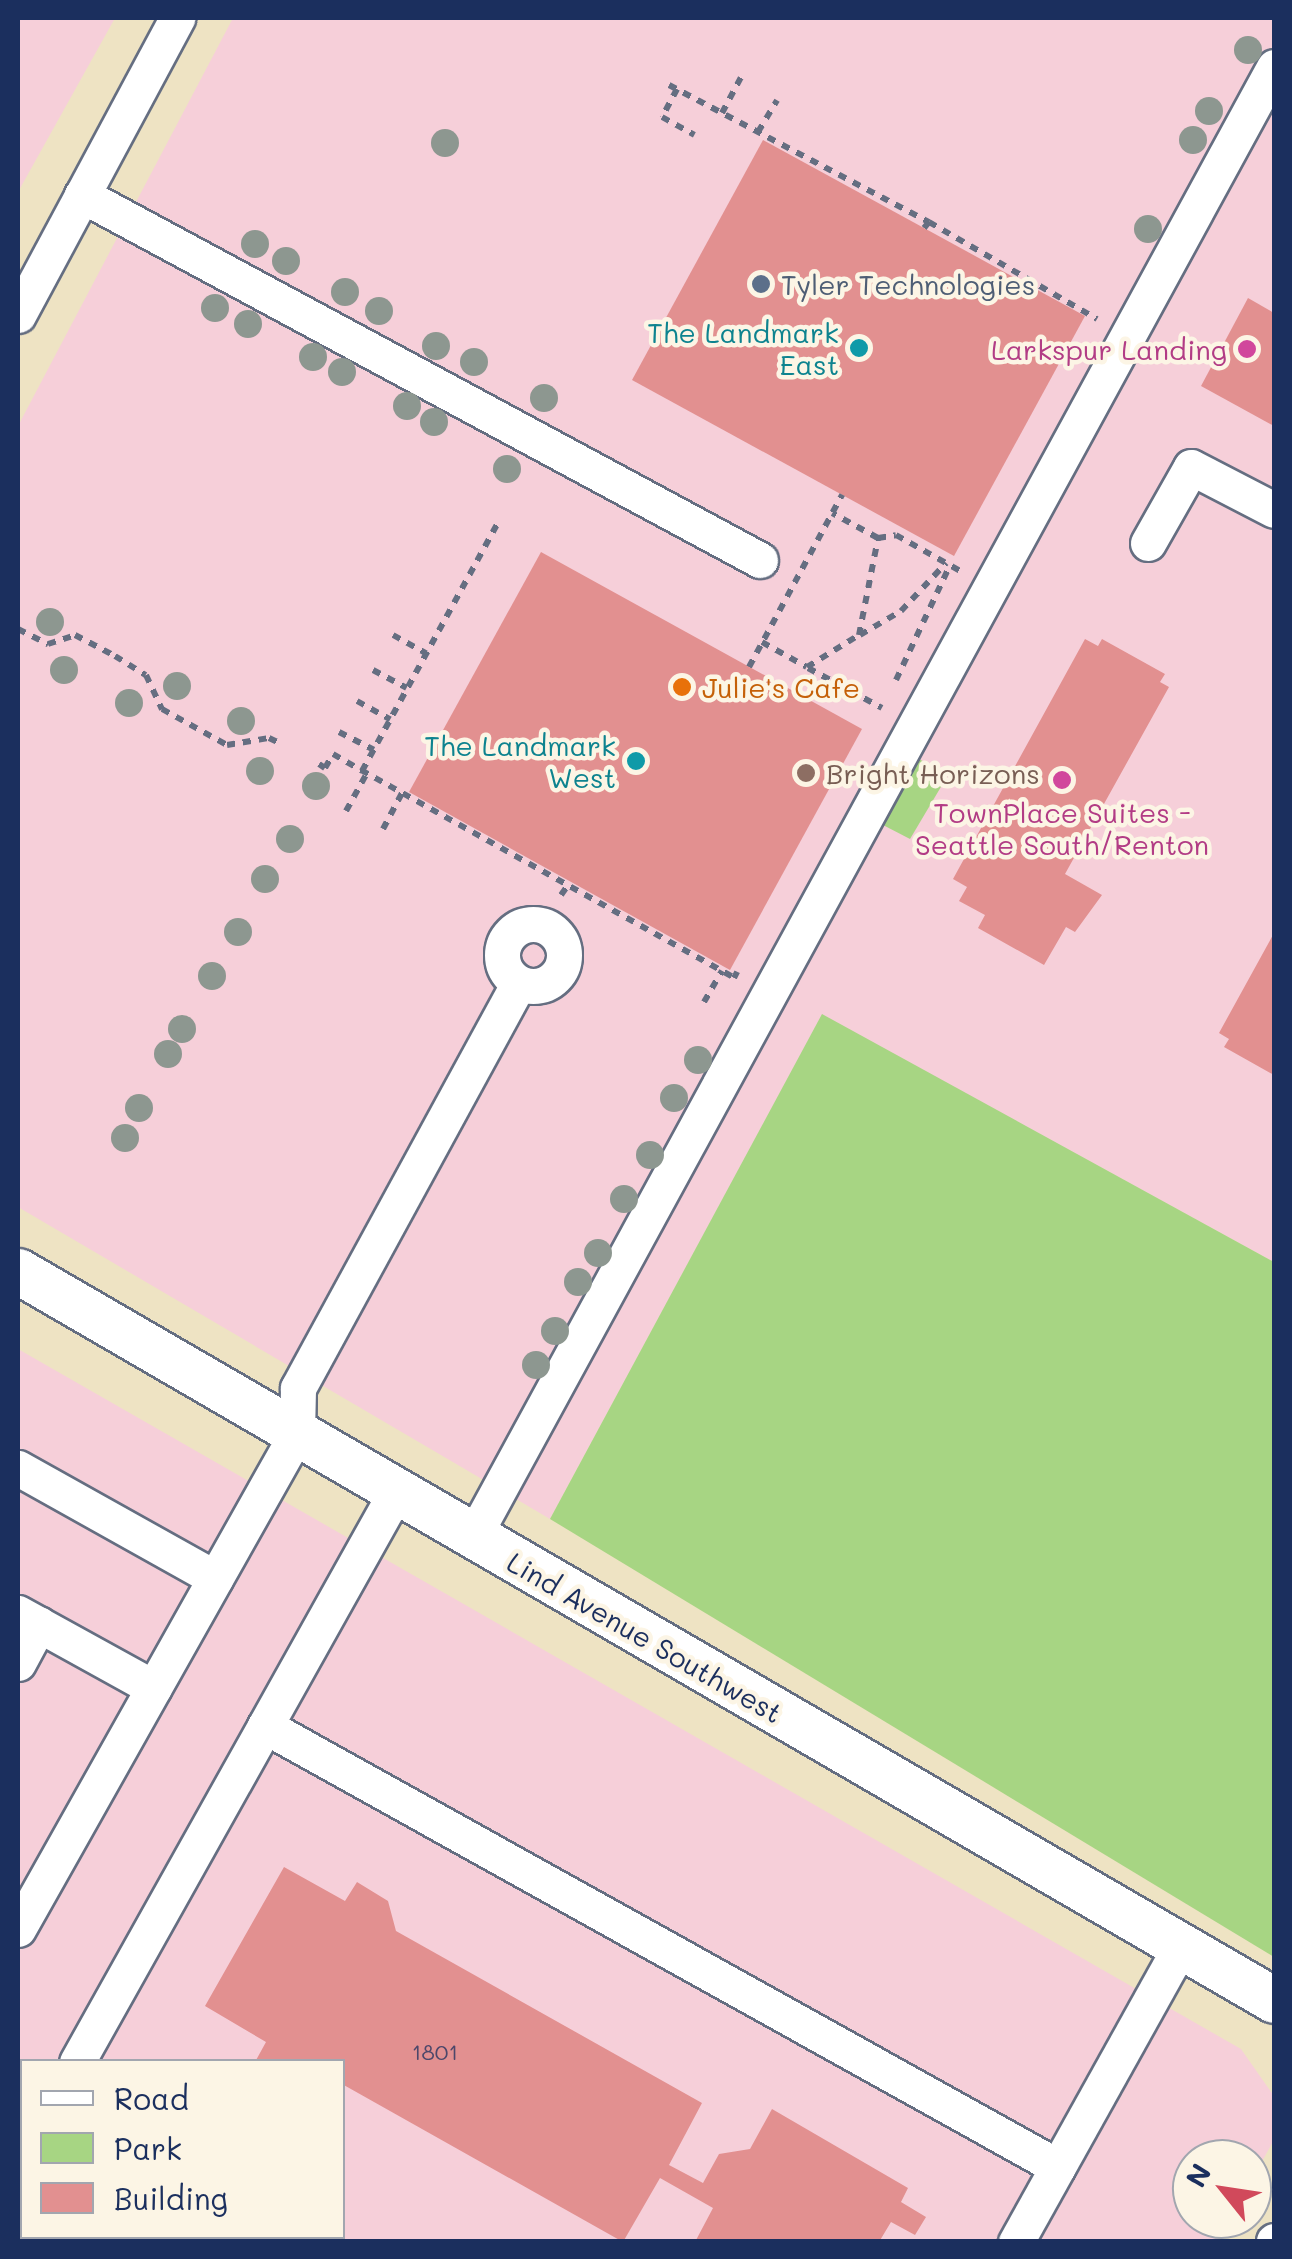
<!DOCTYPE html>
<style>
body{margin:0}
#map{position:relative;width:1292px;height:2259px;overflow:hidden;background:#eee3c3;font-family:Mali,sans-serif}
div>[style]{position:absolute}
.built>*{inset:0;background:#f6cfd9}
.green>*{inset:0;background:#a7d583}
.building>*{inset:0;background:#e29090}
.path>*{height:6px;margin-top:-3px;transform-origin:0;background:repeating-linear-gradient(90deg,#656e81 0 8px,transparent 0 16px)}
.roads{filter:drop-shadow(2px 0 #656e81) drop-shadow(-2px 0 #656e81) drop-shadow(0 2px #656e81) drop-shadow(0 -2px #656e81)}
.minor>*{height:35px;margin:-17.5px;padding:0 17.5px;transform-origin:17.5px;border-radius:17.5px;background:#fff}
.minor>.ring{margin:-17.5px;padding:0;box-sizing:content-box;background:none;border:35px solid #fff;border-radius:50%}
.major>*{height:45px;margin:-22.5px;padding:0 22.5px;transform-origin:22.5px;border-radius:22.5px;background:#fff}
.trees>*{width:28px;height:28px;margin:-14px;border-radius:50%;background:#8d9790}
.dots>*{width:28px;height:28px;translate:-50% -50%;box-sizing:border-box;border:5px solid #fcf5e5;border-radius:50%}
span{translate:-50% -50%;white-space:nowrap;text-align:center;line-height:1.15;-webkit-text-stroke:9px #fcf5e5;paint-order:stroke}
.number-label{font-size:22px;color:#4d476a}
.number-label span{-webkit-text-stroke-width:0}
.service-label{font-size:28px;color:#4e5e75}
.left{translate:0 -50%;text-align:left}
.culture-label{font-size:28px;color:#0d838f}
.right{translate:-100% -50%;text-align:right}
.hotel-label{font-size:28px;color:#b23c85}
.food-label{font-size:28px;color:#c56008}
.education-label{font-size:28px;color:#785e54}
.street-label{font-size:28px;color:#1b2f5e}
.frame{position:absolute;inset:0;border:20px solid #1b2f5e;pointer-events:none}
.legend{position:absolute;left:20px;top:2059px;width:325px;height:180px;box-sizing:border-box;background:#fcf5e5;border:2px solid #a2a6af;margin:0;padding:12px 18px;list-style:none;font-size:30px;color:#1b2f5e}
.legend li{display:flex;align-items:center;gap:20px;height:50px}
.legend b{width:50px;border:2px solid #a2a6af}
.north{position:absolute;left:1172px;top:2139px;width:100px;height:100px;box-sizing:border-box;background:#fcf5e5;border:2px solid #a2a6af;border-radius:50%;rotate:300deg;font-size:28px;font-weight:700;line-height:40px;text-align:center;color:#1b2f5e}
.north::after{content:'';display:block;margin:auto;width:35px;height:45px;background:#d1495b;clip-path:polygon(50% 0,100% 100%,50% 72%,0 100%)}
</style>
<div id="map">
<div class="built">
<i style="clip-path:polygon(18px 18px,115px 18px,18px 192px)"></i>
<i style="clip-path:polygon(233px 18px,1274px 18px,1274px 1262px,822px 1015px,550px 1519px,18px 1207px,18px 426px)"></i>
<i style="clip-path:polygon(evenodd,18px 1349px,1241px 2049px,1274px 2096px,1274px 2140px,1252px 2179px,1252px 2159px,1192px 2159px,1192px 2219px,1229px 2219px,1216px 2241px,18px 2241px,18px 1349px,22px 2062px,342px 2062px,342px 2236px,22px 2236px,22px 2062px)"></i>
</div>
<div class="green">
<i style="clip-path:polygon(919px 759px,948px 775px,910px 839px,883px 825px)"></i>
<i style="clip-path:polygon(822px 1014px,1274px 1262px,1274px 1957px,550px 1519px)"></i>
</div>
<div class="building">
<i style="clip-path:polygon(763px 140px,1085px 316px,954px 556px,632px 380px)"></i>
<i style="clip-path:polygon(1248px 298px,1274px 313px,1274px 426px,1201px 386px)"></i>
<i style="clip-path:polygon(541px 552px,862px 729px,730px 970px,409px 792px)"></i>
<i style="clip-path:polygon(1085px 639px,1098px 646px,1102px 639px,1165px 674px,1160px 682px,1169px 687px,1065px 874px,1102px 895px,1075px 932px,1066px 927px,1044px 965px,978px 928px,985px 915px,959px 901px,967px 887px,953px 879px)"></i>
<i style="clip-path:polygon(1274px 933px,1274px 1075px,1224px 1047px,1229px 1039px,1219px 1033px)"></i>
<i style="clip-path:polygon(284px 1867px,345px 1901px,357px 1882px,388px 1901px,396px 1931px,702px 2103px,669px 2165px,703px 2183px,719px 2154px,750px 2149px,772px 2109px,908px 2188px,901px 2202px,926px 2217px,915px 2235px,891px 2222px,879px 2242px,695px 2242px,713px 2208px,660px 2178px,623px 2242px,342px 2084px,342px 2062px,255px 2062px,266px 2042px,205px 2006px)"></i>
<i style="clip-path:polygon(109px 2236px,291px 2236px,106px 2242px)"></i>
</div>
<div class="path">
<i style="left:669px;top:85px;width:294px;rotate:27.8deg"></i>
<i style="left:677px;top:89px;width:32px;rotate:118deg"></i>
<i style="left:662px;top:117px;width:37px;rotate:29deg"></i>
<i style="left:722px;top:113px;width:40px;rotate:-62deg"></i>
<i style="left:758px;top:132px;width:37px;rotate:-59deg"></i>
<i style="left:924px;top:228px;width:8px;rotate:-50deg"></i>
<i style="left:929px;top:222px;width:194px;rotate:30deg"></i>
<i style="left:878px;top:538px;width:18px;rotate:-9deg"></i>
<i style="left:896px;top:535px;width:76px;rotate:29.3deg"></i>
<i style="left:18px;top:629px;width:34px;rotate:27deg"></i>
<i style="left:48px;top:644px;width:28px;rotate:-18deg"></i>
<i style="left:75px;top:635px;width:45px;rotate:27.7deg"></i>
<i style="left:115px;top:656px;width:36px;rotate:32deg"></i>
<i style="left:146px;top:675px;width:38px;rotate:65deg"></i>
<i style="left:162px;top:709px;width:74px;rotate:29deg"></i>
<i style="left:227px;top:745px;width:43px;rotate:-9.5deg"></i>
<i style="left:269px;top:738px;width:14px;rotate:25deg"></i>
<i style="left:393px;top:635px;width:38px;rotate:29deg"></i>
<i style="left:860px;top:635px;width:48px;rotate:-30.3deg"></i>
<i style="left:901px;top:611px;width:66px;rotate:-46.8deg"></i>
<i style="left:762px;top:642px;width:51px;rotate:29.1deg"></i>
<i style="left:807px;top:667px;width:61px;rotate:-31.6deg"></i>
<i style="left:859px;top:635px;width:99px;rotate:-78.9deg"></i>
<i style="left:878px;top:538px;width:52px;rotate:-151.5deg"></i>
<i style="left:749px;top:667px;width:196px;rotate:-61.6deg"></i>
<i style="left:808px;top:668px;width:84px;rotate:28.4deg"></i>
<i style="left:373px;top:670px;width:38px;rotate:28deg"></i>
<i style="left:896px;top:680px;width:127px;rotate:-64.8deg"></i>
<i style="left:357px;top:701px;width:38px;rotate:29deg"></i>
<i style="left:339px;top:732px;width:39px;rotate:27deg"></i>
<i style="left:319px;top:764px;width:7px;rotate:34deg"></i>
<i style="left:325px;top:768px;width:16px;rotate:-60deg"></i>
<i style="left:333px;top:754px;width:34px;rotate:30deg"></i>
<i style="left:362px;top:771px;width:285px;rotate:-61.3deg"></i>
<i style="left:361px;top:770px;width:427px;rotate:29.1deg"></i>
<i style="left:734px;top:978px;width:7px;rotate:-63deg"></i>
<i style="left:346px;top:811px;width:43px;rotate:-61.1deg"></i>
<i style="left:383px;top:829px;width:41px;rotate:-62.2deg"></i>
<i style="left:561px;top:895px;width:12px;rotate:-55deg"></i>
<i style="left:704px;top:1002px;width:36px;rotate:-60deg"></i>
</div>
<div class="roads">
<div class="minor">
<i style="left:82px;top:195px;width:770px;rotate:28.3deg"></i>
<i style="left:18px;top:315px;width:337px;rotate:-61.8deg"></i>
<i style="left:1148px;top:543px;width:87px;rotate:-60.5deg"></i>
<i style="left:1191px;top:467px;width:93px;rotate:27.4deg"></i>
<i class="ring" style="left:502px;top:924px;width:27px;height:27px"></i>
<i style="left:18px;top:1468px;width:226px;rotate:29.2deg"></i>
<i style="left:473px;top:1537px;width:1674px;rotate:-61.41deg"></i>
<i style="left:18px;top:1613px;width:155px;rotate:28.9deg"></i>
<i style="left:18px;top:1663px;width:44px;rotate:-61.7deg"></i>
<i style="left:265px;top:1726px;width:907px;rotate:29.08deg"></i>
<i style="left:18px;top:1929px;width:569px;rotate:-60.64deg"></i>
<i style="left:297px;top:1433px;width:45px;rotate:-88.7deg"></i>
<i style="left:298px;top:1388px;width:461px;rotate:-61.4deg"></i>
<i style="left:77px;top:2062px;width:653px;rotate:-60.77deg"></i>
<i style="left:18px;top:2169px;width:10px;rotate:-66deg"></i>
<i style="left:1016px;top:2242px;width:339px;rotate:-60.9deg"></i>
<i style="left:1274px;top:2242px;width:1px;rotate:-90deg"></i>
</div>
<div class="major">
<i style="left:18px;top:1271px;width:1452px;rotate:30.13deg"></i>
</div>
</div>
<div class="trees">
<i style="left:1248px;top:50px"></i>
<i style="left:1209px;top:111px"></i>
<i style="left:1193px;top:140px"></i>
<i style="left:445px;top:143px"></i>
<i style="left:1148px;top:229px"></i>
<i style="left:255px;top:244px"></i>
<i style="left:286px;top:261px"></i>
<i style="left:345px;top:292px"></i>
<i style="left:215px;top:308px"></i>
<i style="left:379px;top:311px"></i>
<i style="left:248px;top:324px"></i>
<i style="left:436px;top:346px"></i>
<i style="left:313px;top:357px"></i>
<i style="left:474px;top:362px"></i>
<i style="left:342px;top:372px"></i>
<i style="left:544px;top:398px"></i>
<i style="left:407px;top:406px"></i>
<i style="left:434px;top:422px"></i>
<i style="left:507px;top:469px"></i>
<i style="left:50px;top:622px"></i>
<i style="left:64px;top:670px"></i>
<i style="left:177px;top:686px"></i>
<i style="left:129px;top:703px"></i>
<i style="left:241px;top:721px"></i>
<i style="left:260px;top:771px"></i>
<i style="left:316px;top:786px"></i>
<i style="left:290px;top:839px"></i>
<i style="left:265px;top:879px"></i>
<i style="left:238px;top:932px"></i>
<i style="left:212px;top:976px"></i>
<i style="left:182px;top:1029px"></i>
<i style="left:168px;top:1054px"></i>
<i style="left:698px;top:1060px"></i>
<i style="left:674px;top:1098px"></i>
<i style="left:139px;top:1108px"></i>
<i style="left:125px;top:1138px"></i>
<i style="left:650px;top:1155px"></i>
<i style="left:624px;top:1199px"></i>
<i style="left:598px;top:1253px"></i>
<i style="left:578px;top:1282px"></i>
<i style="left:555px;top:1331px"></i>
<i style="left:536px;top:1365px"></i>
</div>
<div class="dots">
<i style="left:761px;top:284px;background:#5c6f8a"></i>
<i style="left:859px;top:348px;background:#0f9aa8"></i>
<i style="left:1247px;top:349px;background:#d1479c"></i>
<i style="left:682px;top:687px;background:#e8710a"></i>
<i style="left:636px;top:761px;background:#0f9aa8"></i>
<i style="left:806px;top:773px;background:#8d6e63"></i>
<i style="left:1062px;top:780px;background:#d1479c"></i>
</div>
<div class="number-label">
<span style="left:435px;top:2052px">1801</span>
</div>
<div class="service-label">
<span class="left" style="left:781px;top:284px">Tyler Technologies</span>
</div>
<div class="culture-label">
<span class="right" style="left:839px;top:348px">The Landmark<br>East</span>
<span class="right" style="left:616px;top:761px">The Landmark<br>West</span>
</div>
<div class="hotel-label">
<span class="right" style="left:1227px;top:349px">Larkspur Landing</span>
<span style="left:1062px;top:828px">TownPlace Suites -<br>Seattle South/Renton</span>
</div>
<div class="food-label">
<span class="left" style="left:702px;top:687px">Julie's Cafe</span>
</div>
<div class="education-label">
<span class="left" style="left:826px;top:773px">Bright Horizons</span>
</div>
<div class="street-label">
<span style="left:645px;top:1637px;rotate:30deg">Lind Avenue Southwest</span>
</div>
<div class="frame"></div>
<ul class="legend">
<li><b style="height:12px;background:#fff"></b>Road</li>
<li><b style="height:28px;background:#a7d583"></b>Park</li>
<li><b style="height:28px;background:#e29090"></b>Building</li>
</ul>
<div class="north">N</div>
</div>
